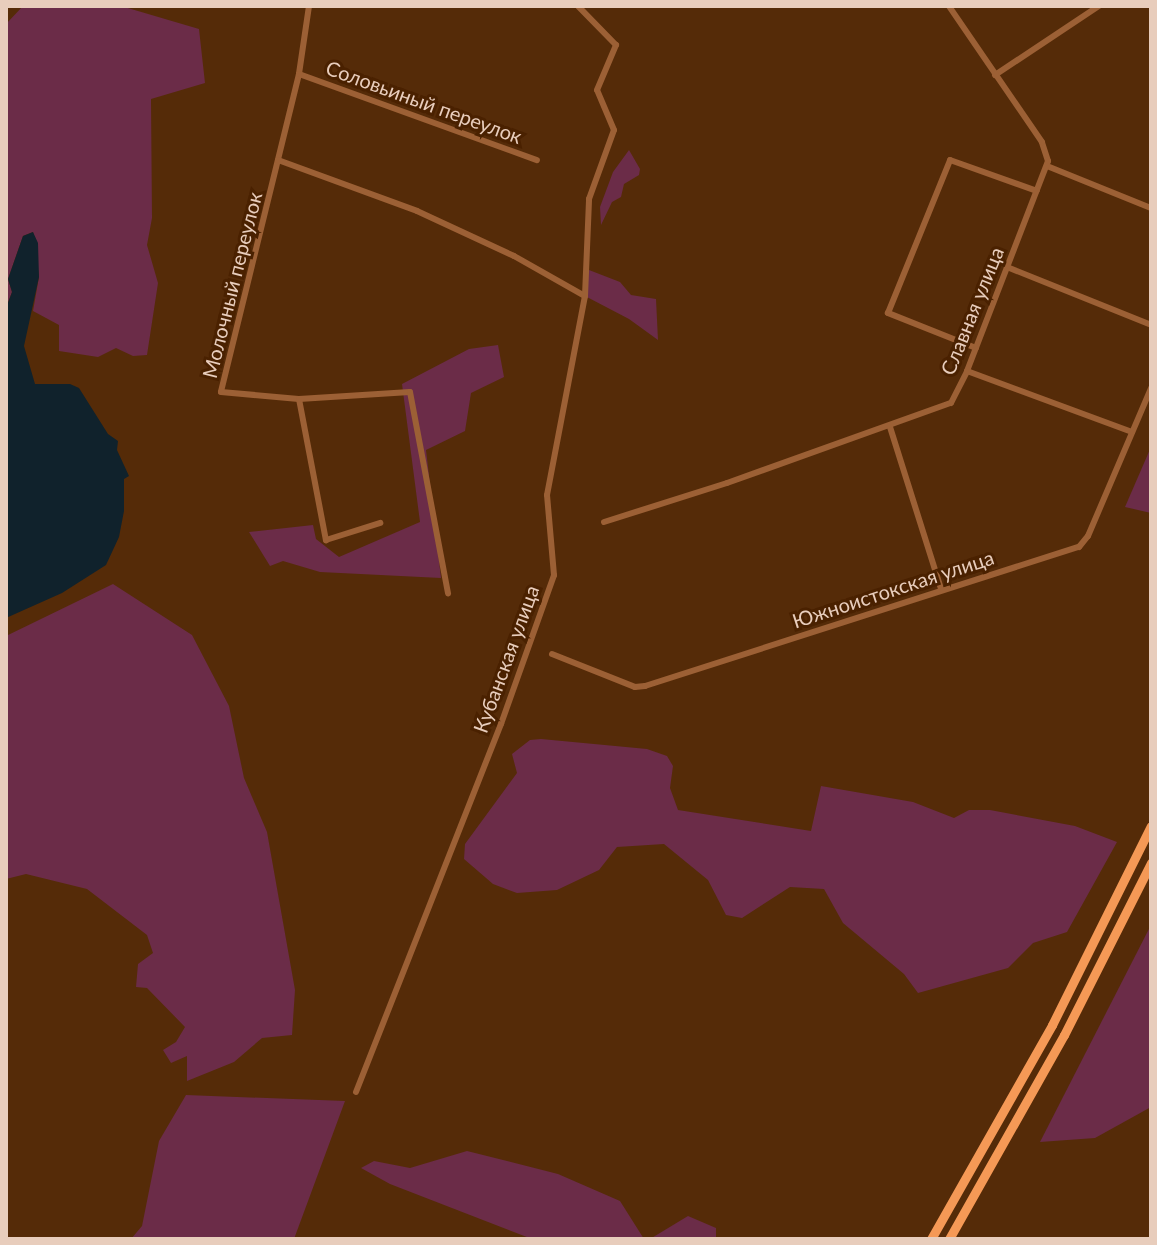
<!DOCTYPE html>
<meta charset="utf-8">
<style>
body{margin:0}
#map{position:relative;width:1157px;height:1245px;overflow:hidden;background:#552b08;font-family:Lato,sans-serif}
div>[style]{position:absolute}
.green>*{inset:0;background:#6b2c48}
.water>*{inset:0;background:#10222c}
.minor>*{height:6px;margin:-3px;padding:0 3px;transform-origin:3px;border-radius:3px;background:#9c6035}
.trunk>*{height:9px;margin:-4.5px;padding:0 4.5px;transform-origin:4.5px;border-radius:4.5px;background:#f59956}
span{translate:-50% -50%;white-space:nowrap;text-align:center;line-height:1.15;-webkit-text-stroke:6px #4a2100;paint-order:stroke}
.street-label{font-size:20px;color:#e8cdbc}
.frame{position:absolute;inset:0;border:8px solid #e8cdbc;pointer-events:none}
</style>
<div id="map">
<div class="green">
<i style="clip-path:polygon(23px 6px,121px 6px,199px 29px,205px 83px,151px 99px,152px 218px,147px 245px,158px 283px,147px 355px,133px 356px,116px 348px,98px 357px,59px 351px,59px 325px,33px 311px,39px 277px,33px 232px,23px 236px,8px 279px,12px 292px,6px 308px,6px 24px)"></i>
<i style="clip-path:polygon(629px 150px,640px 169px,639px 175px,624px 184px,621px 197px,612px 202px,601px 225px,600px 207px,613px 172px)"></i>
<i style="clip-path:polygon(589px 270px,620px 282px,631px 295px,656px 299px,658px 340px,629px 319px,585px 296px)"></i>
<i style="clip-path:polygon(498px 345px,504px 377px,471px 393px,465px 431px,426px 450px,441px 578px,320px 572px,283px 561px,270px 566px,249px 532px,313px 525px,316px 539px,339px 557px,420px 522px,402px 384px,469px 349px)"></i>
<i style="clip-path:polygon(1151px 447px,1151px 513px,1125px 507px)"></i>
<i style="clip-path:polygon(113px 584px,192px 635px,229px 706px,244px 778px,267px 832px,295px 990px,292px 1035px,262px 1038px,234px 1062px,187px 1081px,187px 1056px,171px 1063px,163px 1050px,176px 1042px,185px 1027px,147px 988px,136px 987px,138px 964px,153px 953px,147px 935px,87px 889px,26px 874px,6px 879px,6px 636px)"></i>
<i style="clip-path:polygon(541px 739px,647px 749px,667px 756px,673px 766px,670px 788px,678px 810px,811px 831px,821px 786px,913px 802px,954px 818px,969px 810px,990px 810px,1075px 826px,1117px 842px,1067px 932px,1033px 943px,1008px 968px,918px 993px,904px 974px,843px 923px,824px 889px,790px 887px,742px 918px,726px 915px,708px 880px,664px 844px,617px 847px,599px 870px,557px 890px,517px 893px,493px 884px,464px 859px,465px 844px,517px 773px,512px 754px,530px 740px)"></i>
<i style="clip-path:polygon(1151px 925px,1151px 1107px,1095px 1138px,1040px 1142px)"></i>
<i style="clip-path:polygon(186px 1095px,345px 1101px,294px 1239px,131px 1239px,142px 1226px,159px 1141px)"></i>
<i style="clip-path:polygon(467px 1151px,558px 1174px,620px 1201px,644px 1239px,532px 1239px,390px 1184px,361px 1168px,374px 1161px,410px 1168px)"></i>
<i style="clip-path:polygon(688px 1216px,716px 1228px,716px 1239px,650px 1239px)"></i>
</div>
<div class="water">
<i style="clip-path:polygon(33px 232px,38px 243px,39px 277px,24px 346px,35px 384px,70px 384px,79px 388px,108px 434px,118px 441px,117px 450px,129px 476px,124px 479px,124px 511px,119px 537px,106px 565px,62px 593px,6px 618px,6px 308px,12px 292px,8px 279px,23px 236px)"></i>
</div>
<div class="minor">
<i style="left:309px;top:6px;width:69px;rotate:98.4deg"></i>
<i style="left:299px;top:74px;width:327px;rotate:103.8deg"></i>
<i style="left:221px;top:392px;width:78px;rotate:5.1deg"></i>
<i style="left:299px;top:399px;width:144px;rotate:79.2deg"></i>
<i style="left:326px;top:540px;width:57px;rotate:-17.5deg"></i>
<i style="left:299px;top:74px;width:253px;rotate:19.9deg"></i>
<i style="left:995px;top:75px;width:125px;rotate:-33.6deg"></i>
<i style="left:278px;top:160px;width:148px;rotate:20.1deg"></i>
<i style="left:417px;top:211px;width:107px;rotate:24.9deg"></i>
<i style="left:514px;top:256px;width:81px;rotate:29.4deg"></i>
<i style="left:1047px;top:166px;width:112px;rotate:22deg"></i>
<i style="left:1007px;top:267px;width:155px;rotate:21.9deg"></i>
<i style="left:976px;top:348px;width:95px;rotate:-158.3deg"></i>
<i style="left:888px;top:313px;width:165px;rotate:-67.9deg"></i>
<i style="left:950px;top:160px;width:92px;rotate:19.6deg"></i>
<i style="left:967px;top:371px;width:176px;rotate:20.3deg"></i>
<i style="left:299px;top:399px;width:111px;rotate:-3.6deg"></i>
<i style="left:410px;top:392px;width:205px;rotate:79.3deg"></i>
<i style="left:890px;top:427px;width:170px;rotate:72.5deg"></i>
<i style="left:604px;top:522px;width:129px;rotate:-17.6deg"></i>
<i style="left:727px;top:483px;width:238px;rotate:-19.7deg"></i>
<i style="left:951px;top:403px;width:36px;rotate:-63deg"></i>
<i style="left:967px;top:371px;width:225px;rotate:-68.9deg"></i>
<i style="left:1048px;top:161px;width:20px;rotate:-108deg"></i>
<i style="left:1042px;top:142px;width:165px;rotate:-124.4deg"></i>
<i style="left:552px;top:654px;width:89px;rotate:21.7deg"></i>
<i style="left:635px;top:687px;width:10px;rotate:-6deg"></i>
<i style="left:645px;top:686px;width:456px;rotate:-17.8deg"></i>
<i style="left:1079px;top:547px;width:14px;rotate:-51deg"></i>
<i style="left:1088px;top:536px;width:161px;rotate:-66.9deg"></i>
<i style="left:356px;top:1092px;width:396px;rotate:-68.5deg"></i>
<i style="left:501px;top:724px;width:158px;rotate:-70.4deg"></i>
<i style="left:554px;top:575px;width:80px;rotate:-95deg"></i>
<i style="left:547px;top:495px;width:203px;rotate:-79.2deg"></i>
<i style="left:585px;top:296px;width:97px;rotate:-87.6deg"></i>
<i style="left:589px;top:199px;width:73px;rotate:-70.1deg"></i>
<i style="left:614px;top:130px;width:43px;rotate:-113deg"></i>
<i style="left:597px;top:90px;width:49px;rotate:-67.1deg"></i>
<i style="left:616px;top:45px;width:54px;rotate:-134.3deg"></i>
</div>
<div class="trunk">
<i style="left:931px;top:1239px;width:246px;rotate:-60.5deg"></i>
<i style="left:1052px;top:1025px;width:222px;rotate:-63.6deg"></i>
<i style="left:949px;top:1239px;width:234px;rotate:-60.6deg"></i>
<i style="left:1064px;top:1035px;width:193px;rotate:-63.2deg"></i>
</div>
<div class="street-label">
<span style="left:424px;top:102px;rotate:20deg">Соловьиный переулок</span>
<span style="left:232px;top:285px;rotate:-76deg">Молочный переулок</span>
<span style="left:972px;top:311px;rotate:-68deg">Славная улица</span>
<span style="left:893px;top:589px;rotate:-18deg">Южноистокская улица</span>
<span style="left:506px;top:659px;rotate:-70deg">Кубанская улица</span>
</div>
<div class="frame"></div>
</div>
